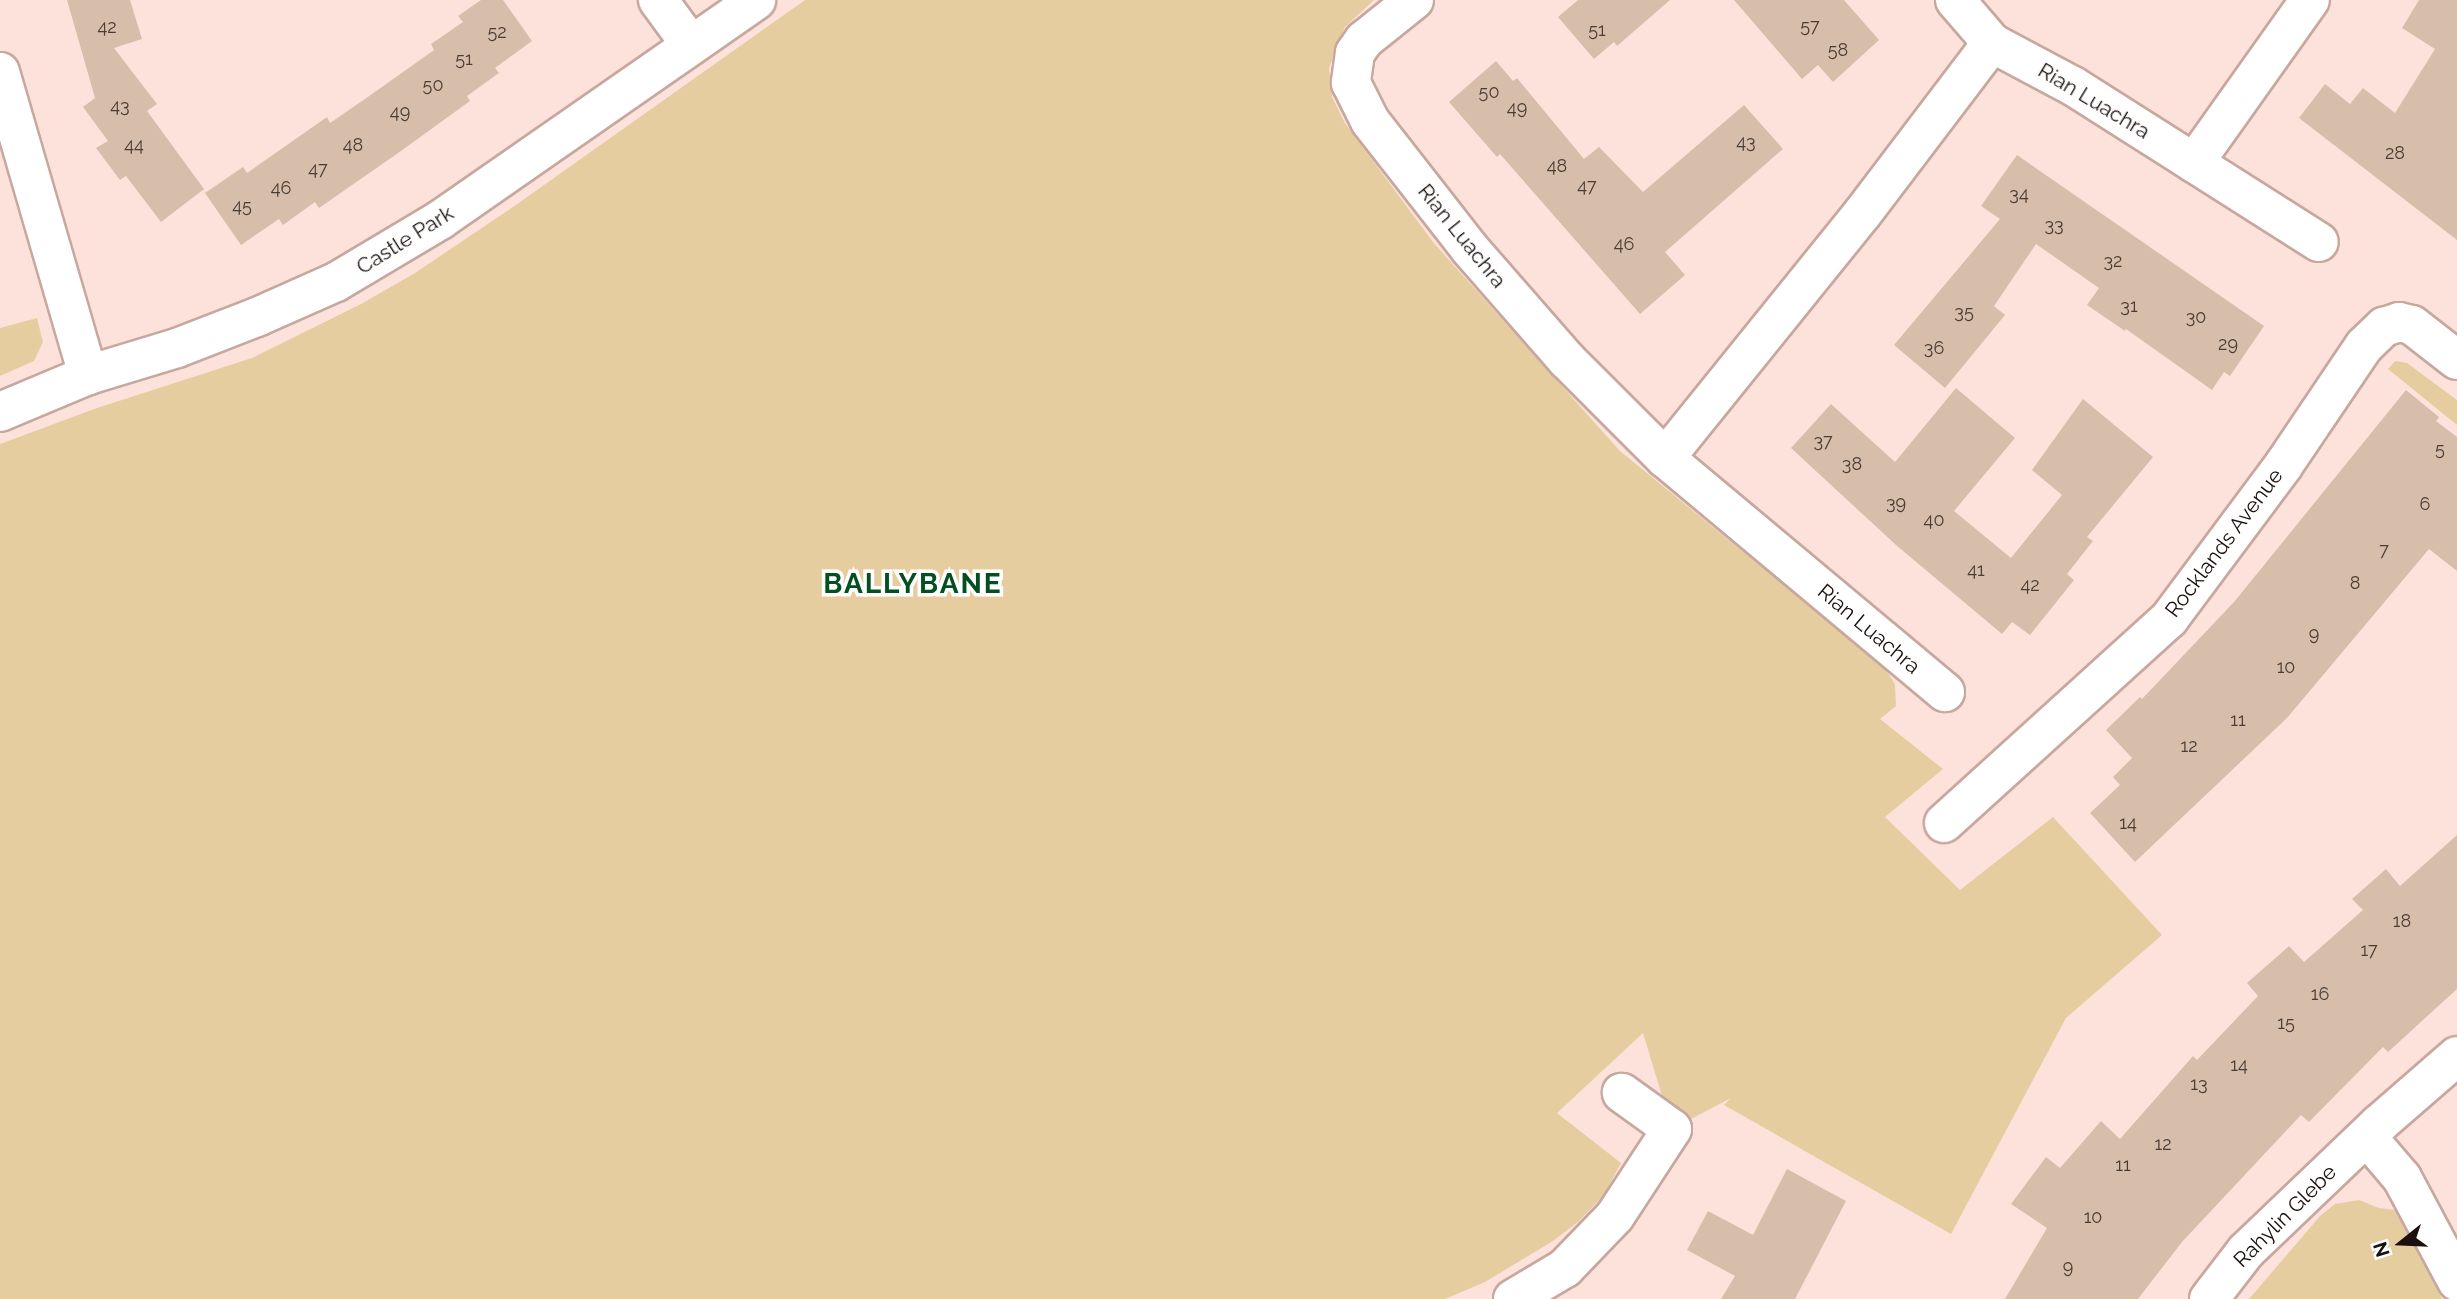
<!DOCTYPE html>
<style>
body{margin:0}
#map{position:relative;width:2457px;height:1299px;overflow:hidden;background:#fde2db;font-family:Raleway,sans-serif}
div>[style]{position:absolute}
.green>*{inset:0;background:#e6cda0}
.building>*{inset:0;background:#d7beab}
.roads{filter:drop-shadow(2px 0 #c7a89f) drop-shadow(-2px 0 #c7a89f) drop-shadow(0 2px #c7a89f) drop-shadow(0 -2px #c7a89f)}
.minor>*{height:38px;margin:-19px;padding:0 19px;transform-origin:19px;border-radius:19px;background:#fff}
span{translate:-50% -50%;white-space:nowrap;text-align:center;line-height:1.15;-webkit-text-stroke:7px #fff;paint-order:stroke}
.number-label{font-size:18px;color:#493c34}
.number-label span{-webkit-text-stroke-width:0}
.street-label{font-size:21px;color:#1a100d}
.district-label{font-size:28px;color:#034f22;font-weight:700;letter-spacing:2px}
.north{position:absolute;left:2366px;top:1208px;width:70px;height:70px;-webkit-text-stroke:5px #fff;paint-order:stroke;rotate:252deg;font-size:19px;font-weight:700;line-height:28px;text-align:center;color:#1a100d}
.north::after{content:'';display:block;margin:auto;width:24px;height:32px;background:#1a100d;clip-path:polygon(50% 0,100% 100%,50% 72%,0 100%)}
</style>
<div id="map">
<div class="green">
<i style="clip-path:polygon(805px 0,1374px 0,1345px 27px,1329px 68px,1332px 97px,1345px 123px,1433px 242px,1620px 451px,1884px 667px,1895px 684px,1896px 706px,1880px 719px,1943px 769px,1885px 817px,1960px 890px,2053px 817px,2162px 935px,2066px 1018px,1951px 1234px,1724px 1105px,1731px 1098px,1672px 1129px,1643px 1033px,1557px 1113px,1621px 1163px,1604px 1195px,1578px 1222px,1553px 1241px,1485px 1282px,1445px 1299px,0 1299px,0 444px,97px 408px,252px 358px,361px 304px,415px 273px,513px 207px)"></i>
<i style="clip-path:polygon(37px 318px,43px 342px,34px 361px,0 376px,0 328px)"></i>
<i style="clip-path:polygon(2395px 361px,2407px 363px,2457px 400px,2457px 425px,2388px 369px)"></i>
<i style="clip-path:polygon(2359px 1200px,2379px 1208px,2395px 1210px,2442px 1299px,2249px 1299px,2320px 1216px,2335px 1204px)"></i>
</div>
<div class="building">
<i style="clip-path:polygon(67px 0,130px 0,142px 39px,114px 48px,157px 104px,147px 111px,204px 189px,161px 222px,126px 176px,120px 180px,96px 148px,108px 141px,83px 107px,95px 98px)"></i>
<i style="clip-path:polygon(481px 0,503px 0,532px 41px,495px 68px,499px 73px,467px 96px,470px 101px,401px 151px,319px 208px,315px 202px,283px 225px,279px 219px,241px 245px,205px 193px,243px 167px,247px 173px,327px 117px,330px 123px,365px 99px,434px 50px,431px 44px,463px 22px,458px 16px)"></i>
<i style="clip-path:polygon(1578px 0,1670px 0,1617px 46px,1614px 42px,1594px 59px,1558px 17px)"></i>
<i style="clip-path:polygon(1734px 0,1844px 0,1879px 40px,1833px 82px,1818px 65px,1802px 79px)"></i>
<i style="clip-path:polygon(2419px 0,2457px 0,2457px 240px,2299px 118px,2325px 84px,2350px 104px,2363px 88px,2395px 113px,2435px 49px,2402px 28px)"></i>
<i style="clip-path:polygon(1496px 61px,1513px 81px,1517px 78px,1584px 159px,1599px 147px,1643px 192px,1744px 105px,1783px 149px,1665px 252px,1685px 275px,1640px 314px,1500px 154px,1497px 157px,1449px 102px)"></i>
<i style="clip-path:polygon(2017px 155px,2264px 326px,2230px 376px,2224px 372px,2212px 390px,2126px 329px,2125px 331px,2087px 305px,2099px 288px,2036px 244px,1994px 306px,2005px 315px,1945px 388px,1894px 345px,2000px 219px,1981px 206px)"></i>
<i style="clip-path:polygon(1956px 388px,2015px 438px,1954px 511px,2011px 558px,2062px 495px,2032px 470px,2083px 399px,2153px 457px,2087px 537px,2093px 541px,2067px 574px,2074px 580px,2030px 635px,2012px 622px,2002px 634px,1896px 545px,1791px 448px,1831px 404px,1895px 462px)"></i>
<i style="clip-path:polygon(2406px 390px,2439px 417px,2436px 421px,2457px 437px,2457px 571px,2429px 549px,2287px 718px,2135px 862px,2090px 813px,2120px 785px,2113px 777px,2132px 758px,2106px 730px,2140px 697px,2142px 699px,2234px 602px)"></i>
<i style="clip-path:polygon(2457px 835px,2457px 989px,2388px 1052px,2383px 1047px,2309px 1122px,2301px 1115px,2182px 1242px,2138px 1299px,2005px 1299px,2047px 1228px,2011px 1204px,2046px 1157px,2060px 1168px,2101px 1121px,2120px 1139px,2193px 1056px,2197px 1060px,2258px 996px,2247px 983px,2289px 946px,2304px 962px,2363px 910px,2352px 899px,2386px 869px,2400px 886px)"></i>
<i style="clip-path:polygon(1787px 1169px,1846px 1201px,1795px 1299px,1721px 1299px,1735px 1276px,1687px 1250px,1708px 1211px,1753px 1235px)"></i>
</div>
<div class="roads">
<div class="minor">
<i style="left:658px;top:0;width:56px;rotate:53.7deg"></i>
<i style="left:1414px;top:0;width:64px;rotate:141.3deg"></i>
<i style="left:1364px;top:40px;width:16px;rotate:125deg"></i>
<i style="left:1355px;top:53px;width:30px;rotate:98deg"></i>
<i style="left:1351px;top:83px;width:42px;rotate:63.4deg"></i>
<i style="left:1370px;top:121px;width:162px;rotate:52deg"></i>
<i style="left:1470px;top:249px;width:147px;rotate:48.9deg"></i>
<i style="left:1567px;top:360px;width:139px;rotate:45deg"></i>
<i style="left:1665px;top:458px;width:365px;rotate:39.9deg"></i>
<i style="left:1955px;top:0;width:57px;rotate:49.3deg"></i>
<i style="left:1992px;top:43px;width:92px;rotate:28deg"></i>
<i style="left:2073px;top:86px;width:291px;rotate:32.4deg"></i>
<i style="left:0;top:72px;width:316px;rotate:73.8deg"></i>
<i style="left:2194px;top:163px;width:200px;rotate:-54.6deg"></i>
<i style="left:0;top:412px;width:95px;rotate:-22.8deg"></i>
<i style="left:88px;top:375px;width:93px;rotate:-16.9deg"></i>
<i style="left:177px;top:348px;width:86px;rotate:-21.2deg"></i>
<i style="left:257px;top:317px;width:86px;rotate:-23.9deg"></i>
<i style="left:336px;top:282px;width:121px;rotate:-30.8deg"></i>
<i style="left:440px;top:220px;width:385px;rotate:-34.8deg"></i>
<i style="left:1665px;top:458px;width:314px;rotate:-51.1deg"></i>
<i style="left:1862px;top:214px;width:215px;rotate:-52.8deg"></i>
<i style="left:1944px;top:823px;width:304px;rotate:-42.2deg"></i>
<i style="left:2169px;top:619px;width:191px;rotate:-53.3deg"></i>
<i style="left:2283px;top:466px;width:145px;rotate:-56deg"></i>
<i style="left:2364px;top:346px;width:28px;rotate:-44deg"></i>
<i style="left:2384px;top:327px;width:16px;rotate:-18deg"></i>
<i style="left:2399px;top:322px;width:13px;rotate:13deg"></i>
<i style="left:2412px;top:325px;width:57px;rotate:37.9deg"></i>
<i style="left:2367px;top:1137px;width:54px;rotate:49.5deg"></i>
<i style="left:2402px;top:1178px;width:117px;rotate:61.9deg"></i>
<i style="left:1513px;top:1299px;width:61px;rotate:-30.8deg"></i>
<i style="left:1565px;top:1268px;width:72px;rotate:-46.1deg"></i>
<i style="left:1615px;top:1216px;width:104px;rotate:-56.8deg"></i>
<i style="left:1672px;top:1129px;width:62px;rotate:-144.2deg"></i>
<i style="left:2209px;top:1299px;width:61px;rotate:-52.4deg"></i>
<i style="left:2246px;top:1251px;width:185px;rotate:-43.7deg"></i>
<i style="left:2380px;top:1123px;width:102px;rotate:-41deg"></i>
</div>
</div>
<div class="number-label">
<span style="left:1810px;top:26px">57</span>
<span style="left:107px;top:27px">42</span>
<span style="left:1597px;top:30px">51</span>
<span style="left:497px;top:32px">52</span>
<span style="left:1838px;top:50px">58</span>
<span style="left:464px;top:59px">51</span>
<span style="left:433px;top:85px">50</span>
<span style="left:1489px;top:92px">50</span>
<span style="left:120px;top:106px">43</span>
<span style="left:1517px;top:108px">49</span>
<span style="left:400px;top:112px">49</span>
<span style="left:1746px;top:142px">43</span>
<span style="left:134px;top:145px">44</span>
<span style="left:353px;top:145px">48</span>
<span style="left:2395px;top:153px">28</span>
<span style="left:1557px;top:166px">48</span>
<span style="left:318px;top:169px">47</span>
<span style="left:1587px;top:186px">47</span>
<span style="left:281px;top:188px">46</span>
<span style="left:2019px;top:194px">34</span>
<span style="left:242px;top:206px">45</span>
<span style="left:2054px;top:225px">33</span>
<span style="left:1624px;top:244px">46</span>
<span style="left:2113px;top:261px">32</span>
<span style="left:2129px;top:306px">31</span>
<span style="left:1964px;top:312px">35</span>
<span style="left:2196px;top:317px">30</span>
<span style="left:2228px;top:344px">29</span>
<span style="left:1934px;top:348px">36</span>
<span style="left:1823px;top:441px">37</span>
<span style="left:2440px;top:449px">5</span>
<span style="left:1852px;top:464px">38</span>
<span style="left:1896px;top:503px">39</span>
<span style="left:2425px;top:504px">6</span>
<span style="left:1934px;top:520px">40</span>
<span style="left:2384px;top:550px">7</span>
<span style="left:1976px;top:570px">41</span>
<span style="left:2355px;top:583px">8</span>
<span style="left:2030px;top:585px">42</span>
<span style="left:2314px;top:634px">9</span>
<span style="left:2286px;top:667px">10</span>
<span style="left:2238px;top:720px">11</span>
<span style="left:2189px;top:746px">12</span>
<span style="left:2128px;top:823px">14</span>
<span style="left:2402px;top:921px">18</span>
<span style="left:2369px;top:950px">17</span>
<span style="left:2320px;top:994px">16</span>
<span style="left:2286px;top:1023px">15</span>
<span style="left:2239px;top:1065px">14</span>
<span style="left:2199px;top:1084px">13</span>
<span style="left:2163px;top:1144px">12</span>
<span style="left:2123px;top:1165px">11</span>
<span style="left:2093px;top:1217px">10</span>
<span style="left:2068px;top:1267px">9</span>
</div>
<div class="street-label">
<span style="left:2094px;top:101px;rotate:31deg">Rian Luachra</span>
<span style="left:1462px;top:236px;rotate:51deg">Rian Luachra</span>
<span style="left:405px;top:240px;rotate:-32deg">Castle Park</span>
<span style="left:2224px;top:543px;rotate:-53deg">Rocklands Avenue</span>
<span style="left:1869px;top:629px;rotate:40deg">Rian Luachra</span>
<span style="left:2285px;top:1216px;rotate:-45deg">Rahylin Glebe</span>
</div>
<div class="district-label">
<span style="left:913px;top:584px">BALLYBANE</span>
</div>
<div class="north">N</div>
</div>
